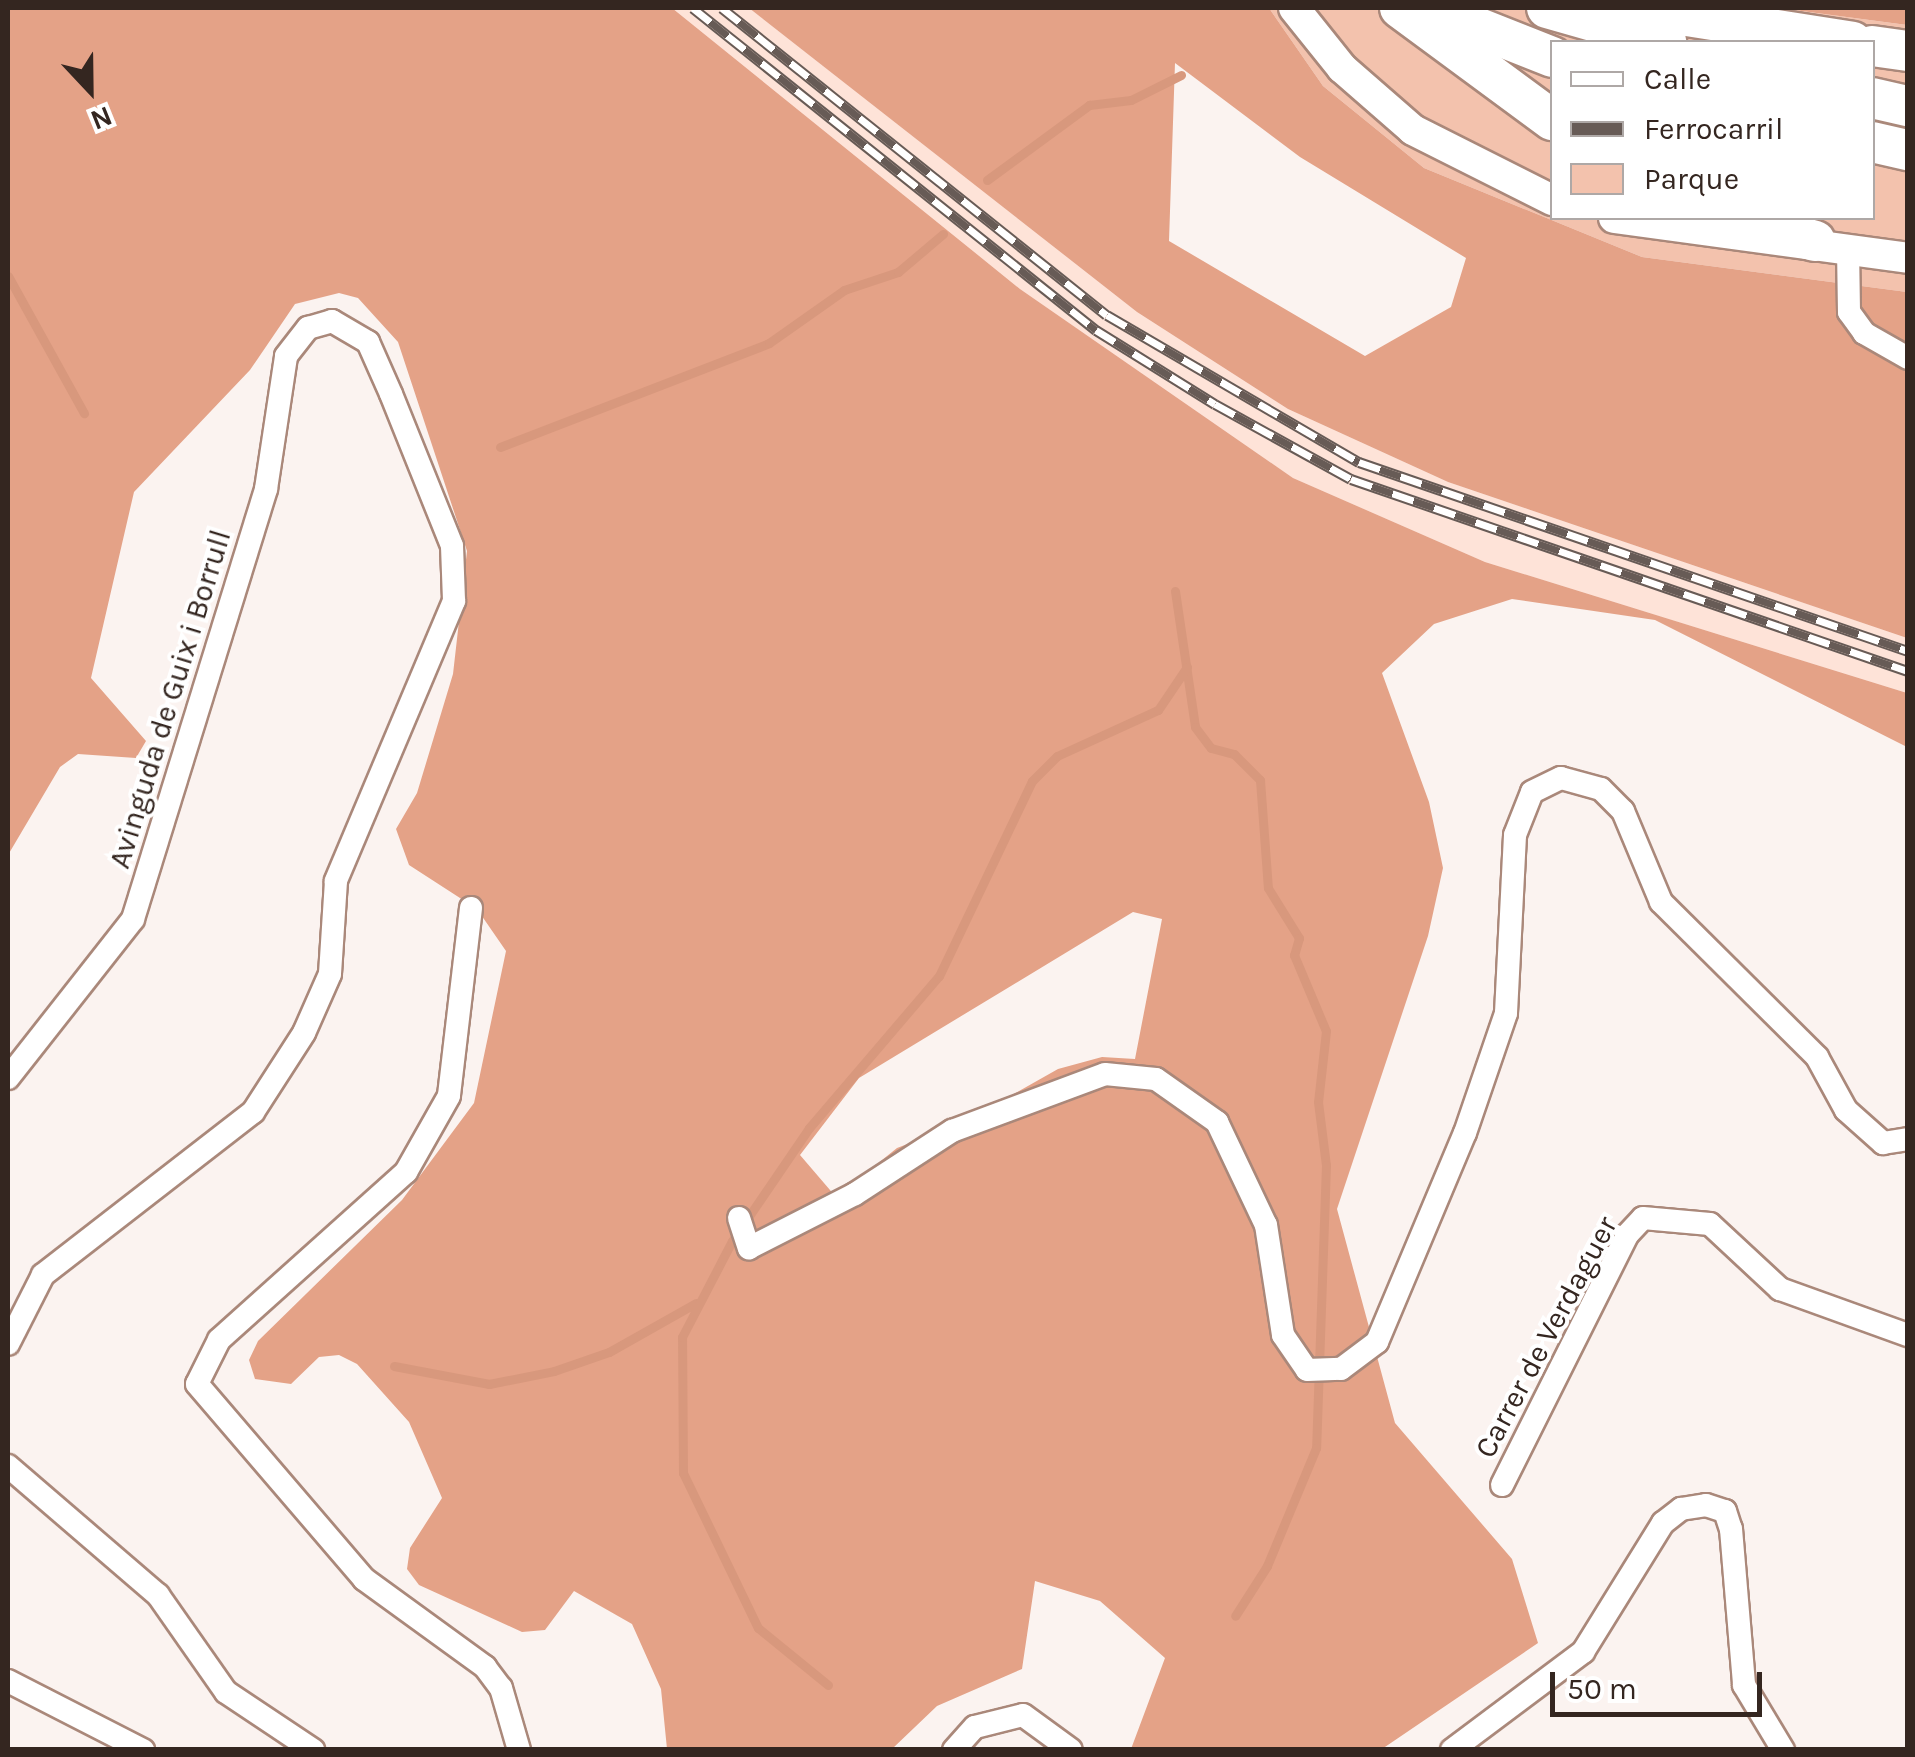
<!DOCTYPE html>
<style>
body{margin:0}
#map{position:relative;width:1915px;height:1757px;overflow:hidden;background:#fbf3f0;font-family:Karla,sans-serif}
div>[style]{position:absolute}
.built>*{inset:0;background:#fee3d8}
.green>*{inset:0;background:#f3c2ad}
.forest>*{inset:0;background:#e4a287}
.stream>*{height:9px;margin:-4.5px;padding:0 4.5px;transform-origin:4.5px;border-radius:4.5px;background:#d8987d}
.roads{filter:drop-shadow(2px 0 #aa887a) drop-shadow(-2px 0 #aa887a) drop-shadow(0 2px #aa887a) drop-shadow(0 -2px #aa887a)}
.minor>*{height:22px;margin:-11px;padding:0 11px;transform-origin:11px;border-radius:11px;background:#fff}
.secondary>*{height:30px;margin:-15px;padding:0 15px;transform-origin:15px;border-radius:15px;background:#fff}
.motorway>*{height:40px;margin:-20px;padding:0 20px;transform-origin:20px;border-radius:20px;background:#fff}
.rail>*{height:11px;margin-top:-5.5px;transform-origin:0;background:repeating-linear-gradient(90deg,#fff 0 22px,#675b56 0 44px);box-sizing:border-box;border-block:2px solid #675b56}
span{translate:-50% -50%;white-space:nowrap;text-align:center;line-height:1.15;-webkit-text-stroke:8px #fff;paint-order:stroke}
.street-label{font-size:30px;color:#342620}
.frame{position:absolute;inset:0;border:10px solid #342620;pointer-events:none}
.legend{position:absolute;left:1550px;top:40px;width:325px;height:180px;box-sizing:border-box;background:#fff;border:2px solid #aea8a6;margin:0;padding:12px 18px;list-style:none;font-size:30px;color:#342620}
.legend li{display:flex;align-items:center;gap:20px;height:50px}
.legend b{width:50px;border:2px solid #aea8a6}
.north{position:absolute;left:40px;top:40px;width:100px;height:100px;-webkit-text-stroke:8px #fff;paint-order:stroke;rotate:158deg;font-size:28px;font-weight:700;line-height:40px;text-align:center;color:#342620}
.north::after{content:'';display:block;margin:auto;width:35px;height:45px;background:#342620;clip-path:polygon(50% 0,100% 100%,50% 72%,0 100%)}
.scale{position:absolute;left:1550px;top:1672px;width:212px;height:45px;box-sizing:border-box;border:5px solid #342620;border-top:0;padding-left:12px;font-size:30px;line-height:35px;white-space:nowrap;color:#342620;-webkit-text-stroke:8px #fff;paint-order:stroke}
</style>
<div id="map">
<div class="built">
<i style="clip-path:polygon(672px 8px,749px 8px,1137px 312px,1288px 409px,1448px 482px,1907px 638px,1907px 693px,1485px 562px,1293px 478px,1020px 289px)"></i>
</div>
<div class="green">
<i style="clip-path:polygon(evenodd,1269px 8px,1779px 8px,1907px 25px,1907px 292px,1642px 257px,1424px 168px,1323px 86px,1269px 8px,1552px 42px,1872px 42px,1872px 218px,1552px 218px,1552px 42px)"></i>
</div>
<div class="forest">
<i style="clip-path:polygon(evenodd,8px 8px,672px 8px,1020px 289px,1293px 478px,1485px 562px,1907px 693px,1907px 747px,1655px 620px,1512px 599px,1434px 624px,1382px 673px,1429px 802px,1443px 868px,1428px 936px,1337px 1209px,1395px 1423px,1512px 1559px,1538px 1643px,1382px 1749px,1131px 1749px,1165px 1658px,1100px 1601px,1035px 1581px,1022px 1669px,937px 1706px,892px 1749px,667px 1749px,661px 1689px,632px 1624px,574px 1591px,545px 1630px,522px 1632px,419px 1585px,407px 1569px,410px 1548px,442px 1498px,409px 1422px,357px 1364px,339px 1355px,319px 1357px,291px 1384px,255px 1379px,249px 1360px,258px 1341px,402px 1200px,474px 1103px,506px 951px,477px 909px,409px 865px,396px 829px,417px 793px,453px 674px,467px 551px,398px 342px,358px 298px,339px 293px,295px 304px,250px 370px,134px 492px,91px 678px,146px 741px,136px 758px,78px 754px,60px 767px,8px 855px,8px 8px,1133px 912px,1162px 919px,1135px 1059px,1102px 1057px,1058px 1069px,962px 1123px,897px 1148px,836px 1197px,800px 1155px,859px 1078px,1133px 912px)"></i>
<i style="clip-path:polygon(evenodd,749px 8px,1269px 8px,1323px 86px,1424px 168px,1642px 257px,1907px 292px,1907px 638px,1448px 482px,1288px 409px,1137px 312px,749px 8px,1175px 63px,1300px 157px,1466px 258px,1451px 307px,1365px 356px,1169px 241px,1175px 63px)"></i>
<i style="clip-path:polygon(1779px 8px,1907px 8px,1907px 25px)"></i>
</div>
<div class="stream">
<i style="left:987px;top:180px;width:127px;rotate:-36.3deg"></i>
<i style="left:1089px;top:105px;width:42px;rotate:-6.8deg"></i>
<i style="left:1131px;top:100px;width:56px;rotate:-26.6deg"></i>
<i style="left:8px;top:276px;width:157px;rotate:61deg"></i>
<i style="left:500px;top:447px;width:288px;rotate:-21.1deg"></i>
<i style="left:769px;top:343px;width:92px;rotate:-35.2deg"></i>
<i style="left:844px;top:290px;width:57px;rotate:-18.4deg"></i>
<i style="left:898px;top:272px;width:59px;rotate:-40.2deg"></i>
<i style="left:1175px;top:591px;width:137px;rotate:81.6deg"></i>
<i style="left:1195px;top:727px;width:26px;rotate:53deg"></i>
<i style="left:1211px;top:748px;width:24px;rotate:15deg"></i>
<i style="left:1234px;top:754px;width:37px;rotate:45deg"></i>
<i style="left:1260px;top:780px;width:108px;rotate:85.8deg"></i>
<i style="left:1268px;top:888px;width:59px;rotate:58.2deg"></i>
<i style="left:1299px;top:938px;width:18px;rotate:106deg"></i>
<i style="left:1294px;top:955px;width:82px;rotate:67.2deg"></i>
<i style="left:1326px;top:1031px;width:71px;rotate:96.4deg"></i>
<i style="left:1318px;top:1102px;width:64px;rotate:82.8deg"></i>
<i style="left:1326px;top:1165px;width:283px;rotate:92deg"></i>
<i style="left:1316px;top:1448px;width:128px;rotate:112.6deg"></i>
<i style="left:1267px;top:1566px;width:59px;rotate:122.6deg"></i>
<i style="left:394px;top:1366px;width:97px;rotate:10.7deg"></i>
<i style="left:489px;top:1384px;width:66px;rotate:-11.3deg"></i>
<i style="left:554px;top:1371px;width:58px;rotate:-19.1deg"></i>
<i style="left:609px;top:1352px;width:100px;rotate:-29.4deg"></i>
<i style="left:828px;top:1685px;width:90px;rotate:-140.8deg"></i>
<i style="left:758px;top:1628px;width:172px;rotate:-115.8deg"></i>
<i style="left:683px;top:1473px;width:136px;rotate:-90.4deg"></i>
<i style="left:682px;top:1337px;width:108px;rotate:-62.5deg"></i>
<i style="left:732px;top:1241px;width:137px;rotate:-55.7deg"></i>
<i style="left:809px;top:1128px;width:200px;rotate:-49.5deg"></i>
<i style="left:939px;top:976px;width:216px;rotate:-64.5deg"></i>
<i style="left:1032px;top:781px;width:35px;rotate:-45deg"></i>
<i style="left:1057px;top:756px;width:111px;rotate:-24.5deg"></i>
<i style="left:1158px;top:710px;width:52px;rotate:-56deg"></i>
</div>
<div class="roads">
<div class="minor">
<i style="left:1848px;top:248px;width:64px;rotate:89.1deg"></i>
<i style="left:1849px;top:312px;width:26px;rotate:54deg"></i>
<i style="left:1864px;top:333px;width:51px;rotate:29.6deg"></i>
<i style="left:471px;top:908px;width:189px;rotate:96.7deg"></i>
<i style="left:449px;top:1096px;width:87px;rotate:119.5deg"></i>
<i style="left:406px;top:1172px;width:251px;rotate:138.1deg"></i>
<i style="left:219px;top:1340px;width:49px;rotate:116.6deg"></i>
<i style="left:197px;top:1384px;width:257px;rotate:49.4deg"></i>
<i style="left:364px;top:1579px;width:150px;rotate:36deg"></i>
<i style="left:485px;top:1667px;width:26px;rotate:53deg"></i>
<i style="left:501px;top:1688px;width:65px;rotate:73.8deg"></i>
<i style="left:8px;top:1078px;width:202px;rotate:-51.8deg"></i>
<i style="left:133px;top:919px;width:450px;rotate:-72.8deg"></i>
<i style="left:266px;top:489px;width:134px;rotate:-81.4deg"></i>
<i style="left:286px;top:356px;width:36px;rotate:-52deg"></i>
<i style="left:308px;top:328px;width:25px;rotate:-16deg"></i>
<i style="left:332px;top:321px;width:42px;rotate:30.3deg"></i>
<i style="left:368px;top:342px;width:57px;rotate:66.1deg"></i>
<i style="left:391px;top:394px;width:164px;rotate:68.1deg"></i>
<i style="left:452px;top:546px;width:55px;rotate:87.9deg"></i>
<i style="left:454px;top:601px;width:304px;rotate:112.9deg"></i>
<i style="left:336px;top:881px;width:93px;rotate:93.7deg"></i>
<i style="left:330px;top:974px;width:64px;rotate:113.8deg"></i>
<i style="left:304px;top:1033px;width:94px;rotate:122.8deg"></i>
<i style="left:253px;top:1112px;width:266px;rotate:142.2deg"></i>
<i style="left:43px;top:1275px;width:77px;rotate:116.9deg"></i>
<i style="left:739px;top:1218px;width:32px;rotate:72deg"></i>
<i style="left:749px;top:1248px;width:119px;rotate:-27deg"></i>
<i style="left:855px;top:1194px;width:116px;rotate:-33deg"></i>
<i style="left:952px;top:1131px;width:163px;rotate:-20.4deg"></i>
<i style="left:1105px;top:1074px;width:51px;rotate:5.6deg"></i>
<i style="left:1156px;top:1079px;width:75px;rotate:35.2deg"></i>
<i style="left:1217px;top:1122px;width:114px;rotate:64.6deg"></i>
<i style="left:1266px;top:1225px;width:111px;rotate:81.2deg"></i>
<i style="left:1283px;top:1335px;width:42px;rotate:55.6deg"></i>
<i style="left:1307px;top:1370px;width:34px;rotate:-2deg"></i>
<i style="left:1341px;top:1369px;width:45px;rotate:-36.9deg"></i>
<i style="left:1377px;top:1342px;width:227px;rotate:-67.2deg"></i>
<i style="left:1465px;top:1133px;width:127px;rotate:-71.1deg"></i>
<i style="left:1506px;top:1013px;width:178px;rotate:-87.1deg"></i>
<i style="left:1515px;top:835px;width:46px;rotate:-68.4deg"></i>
<i style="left:1532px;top:792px;width:32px;rotate:-26deg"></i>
<i style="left:1561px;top:778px;width:41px;rotate:15.4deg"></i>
<i style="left:1601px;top:789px;width:31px;rotate:45deg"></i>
<i style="left:1623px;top:811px;width:99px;rotate:67.3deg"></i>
<i style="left:1661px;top:902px;width:220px;rotate:44.8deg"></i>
<i style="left:1817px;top:1057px;width:60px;rotate:61.3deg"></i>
<i style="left:1846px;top:1110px;width:50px;rotate:41.7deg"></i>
<i style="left:1883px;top:1143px;width:25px;rotate:-9deg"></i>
<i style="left:8px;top:1466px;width:198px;rotate:40.7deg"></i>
<i style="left:158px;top:1595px;width:118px;rotate:55deg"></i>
<i style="left:226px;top:1692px;width:105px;rotate:33.7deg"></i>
<i style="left:1502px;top:1485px;width:280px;rotate:-63.4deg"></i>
<i style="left:1627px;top:1235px;width:23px;rotate:-47deg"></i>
<i style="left:1643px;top:1218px;width:67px;rotate:5.1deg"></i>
<i style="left:1710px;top:1224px;width:96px;rotate:42.9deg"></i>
<i style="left:1780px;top:1289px;width:136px;rotate:19.8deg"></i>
<i style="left:8px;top:1681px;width:152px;rotate:27.1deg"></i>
<i style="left:954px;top:1750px;width:31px;rotate:-48deg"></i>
<i style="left:975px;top:1727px;width:49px;rotate:-14deg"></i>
<i style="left:1023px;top:1715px;width:59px;rotate:36.1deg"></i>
<i style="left:1452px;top:1750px;width:164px;rotate:-36.8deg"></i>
<i style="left:1583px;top:1652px;width:152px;rotate:-58.2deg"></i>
<i style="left:1663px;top:1523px;width:23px;rotate:-38deg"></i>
<i style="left:1681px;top:1509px;width:25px;rotate:-9deg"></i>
<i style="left:1706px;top:1505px;width:20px;rotate:18deg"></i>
<i style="left:1725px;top:1511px;width:19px;rotate:72deg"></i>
<i style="left:1731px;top:1529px;width:157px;rotate:85.2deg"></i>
<i style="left:1744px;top:1685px;width:76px;rotate:59deg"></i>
</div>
<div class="secondary">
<i style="left:1294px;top:8px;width:77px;rotate:51.3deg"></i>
<i style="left:1342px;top:68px;width:94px;rotate:41.1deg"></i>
<i style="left:1413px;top:130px;width:156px;rotate:26.7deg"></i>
<i style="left:1614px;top:218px;width:297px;rotate:7.7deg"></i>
</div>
<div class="motorway">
<i style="left:1400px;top:8px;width:189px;rotate:36.4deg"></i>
<i style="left:1547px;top:8px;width:124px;rotate:15.9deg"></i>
<i style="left:1636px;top:8px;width:219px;rotate:8.9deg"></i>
<i style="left:1436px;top:11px;width:125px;rotate:21.6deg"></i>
<i style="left:1872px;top:46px;width:36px;rotate:8deg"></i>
<i style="left:1872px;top:98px;width:37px;rotate:13deg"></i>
<i style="left:1872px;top:142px;width:37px;rotate:13deg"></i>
<i style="left:1730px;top:218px;width:88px;rotate:15.1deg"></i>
</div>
</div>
<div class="rail">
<i style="left:693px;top:8px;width:516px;rotate:38.63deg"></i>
<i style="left:1096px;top:330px;width:140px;rotate:31.9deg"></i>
<i style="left:1215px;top:404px;width:155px;rotate:28.9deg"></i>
<i style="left:1351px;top:479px;width:589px;rotate:19.02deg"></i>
<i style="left:722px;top:8px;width:492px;rotate:38.6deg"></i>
<i style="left:1107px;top:315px;width:292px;rotate:30.3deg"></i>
<i style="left:1359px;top:462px;width:581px;rotate:19deg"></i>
</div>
<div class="street-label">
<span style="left:170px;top:699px;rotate:-73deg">Avinguda de Guix i Borrull</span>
<span style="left:1546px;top:1337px;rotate:-62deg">Carrer de Verdaguer</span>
</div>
<div class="frame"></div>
<ul class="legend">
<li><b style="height:12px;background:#fff"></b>Calle</li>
<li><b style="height:12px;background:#675b56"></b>Ferrocarril</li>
<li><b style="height:28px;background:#f3c2ad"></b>Parque</li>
</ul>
<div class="north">N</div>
<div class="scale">50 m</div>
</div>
